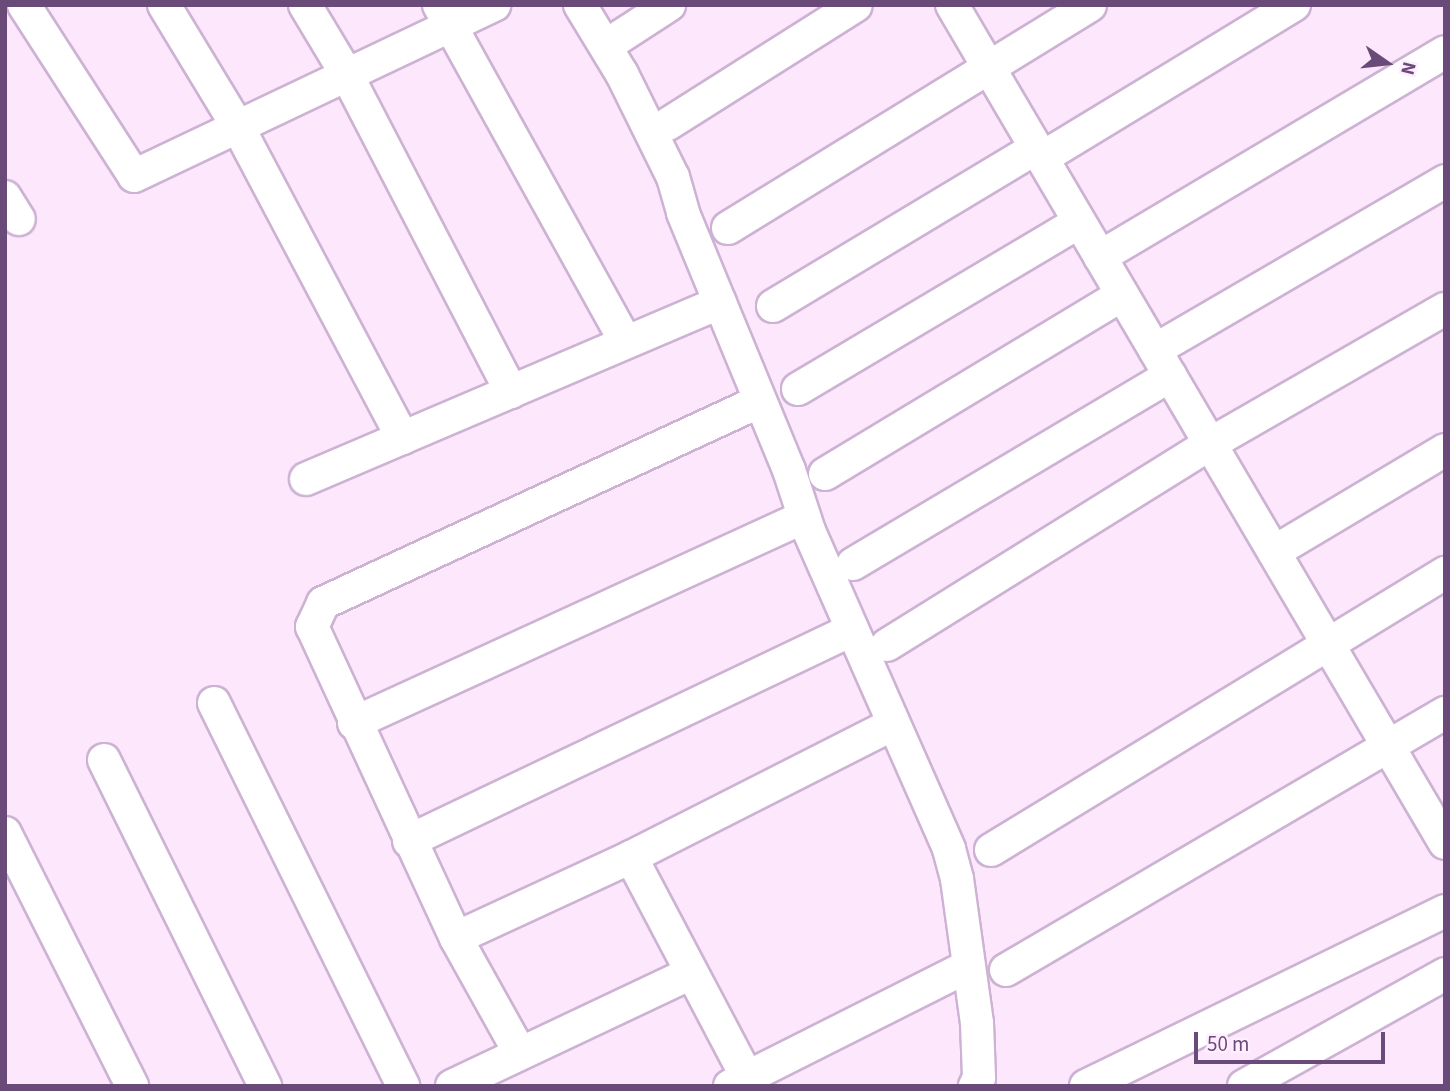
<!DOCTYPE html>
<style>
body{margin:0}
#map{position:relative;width:1450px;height:1091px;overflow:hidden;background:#fce7fd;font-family:"Source Sans 3",sans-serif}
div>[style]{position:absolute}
.roads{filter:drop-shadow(2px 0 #cdb2d4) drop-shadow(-2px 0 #cdb2d4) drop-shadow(0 2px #cdb2d4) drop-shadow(0 -2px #cdb2d4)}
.minor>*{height:32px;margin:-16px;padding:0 16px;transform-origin:16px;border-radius:16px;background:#fff}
span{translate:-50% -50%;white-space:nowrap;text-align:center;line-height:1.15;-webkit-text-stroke:6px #feeeff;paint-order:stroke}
.frame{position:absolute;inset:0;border:7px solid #6a4a78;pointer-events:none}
.north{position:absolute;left:1352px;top:28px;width:70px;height:70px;-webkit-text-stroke:5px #feeeff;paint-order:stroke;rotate:104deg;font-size:19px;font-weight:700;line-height:28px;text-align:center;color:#6a4a78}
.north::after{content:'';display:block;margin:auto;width:24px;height:32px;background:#6a4a78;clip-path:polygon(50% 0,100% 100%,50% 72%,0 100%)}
.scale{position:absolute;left:1194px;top:1032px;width:191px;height:32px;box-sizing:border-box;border:4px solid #6a4a78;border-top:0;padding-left:9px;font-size:21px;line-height:24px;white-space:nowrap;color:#6a4a78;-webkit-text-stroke:5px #feeeff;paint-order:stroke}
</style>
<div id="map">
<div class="roads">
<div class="minor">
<i style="left:24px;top:5px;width:203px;rotate:57.2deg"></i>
<i style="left:134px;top:176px;width:399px;rotate:-25.4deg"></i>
<i style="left:164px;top:5px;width:143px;rotate:58.8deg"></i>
<i style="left:238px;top:127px;width:352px;rotate:62.1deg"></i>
<i style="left:305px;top:5px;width:82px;rotate:59deg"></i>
<i style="left:347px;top:75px;width:357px;rotate:62.6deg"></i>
<i style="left:439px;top:5px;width:385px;rotate:61deg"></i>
<i style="left:580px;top:5px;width:81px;rotate:58.7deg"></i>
<i style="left:622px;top:74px;width:115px;rotate:63.7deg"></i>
<i style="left:673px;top:177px;width:37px;rotate:74deg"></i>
<i style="left:683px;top:213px;width:278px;rotate:67.6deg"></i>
<i style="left:789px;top:470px;width:64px;rotate:71.8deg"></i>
<i style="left:809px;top:531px;width:347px;rotate:66.2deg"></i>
<i style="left:949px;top:849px;width:31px;rotate:75deg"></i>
<i style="left:957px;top:879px;width:145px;rotate:82.1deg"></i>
<i style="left:977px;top:1023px;width:55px;rotate:87.9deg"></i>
<i style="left:979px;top:1078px;width:9px;rotate:117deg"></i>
<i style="left:952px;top:5px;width:972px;rotate:59.53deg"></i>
<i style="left:618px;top:38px;width:61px;rotate:-32.9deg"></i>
<i style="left:668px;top:124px;width:222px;rotate:-32.3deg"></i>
<i style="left:1042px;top:158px;width:295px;rotate:-31.3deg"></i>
<i style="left:5px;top:197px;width:26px;rotate:58deg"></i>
<i style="left:728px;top:228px;width:425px;rotate:-31.6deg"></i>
<i style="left:1100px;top:257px;width:401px;rotate:-30.7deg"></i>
<i style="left:773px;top:306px;width:307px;rotate:-31deg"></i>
<i style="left:1155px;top:350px;width:336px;rotate:-30.2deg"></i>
<i style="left:798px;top:389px;width:327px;rotate:-30.7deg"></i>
<i style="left:825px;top:474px;width:347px;rotate:-31.1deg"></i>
<i style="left:306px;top:479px;width:450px;rotate:-23.1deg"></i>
<i style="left:1274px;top:552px;width:199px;rotate:-30.8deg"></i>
<i style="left:853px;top:564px;width:369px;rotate:-30.7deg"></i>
<i style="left:887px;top:645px;width:380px;rotate:-31.9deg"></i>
<i style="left:1210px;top:444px;width:271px;rotate:-29.9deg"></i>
<i style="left:214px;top:703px;width:427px;rotate:63.7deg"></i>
<i style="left:354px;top:723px;width:494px;rotate:-24.6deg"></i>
<i style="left:104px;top:760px;width:364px;rotate:63.7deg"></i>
<i style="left:5px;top:833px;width:283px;rotate:63.3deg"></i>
<i style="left:409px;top:841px;width:491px;rotate:-25.5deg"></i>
<i style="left:991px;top:850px;width:532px;rotate:-31.39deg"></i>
<i style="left:631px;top:857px;width:249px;rotate:62.2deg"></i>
<i style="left:456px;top:938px;width:193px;rotate:-24.8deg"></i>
<i style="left:631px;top:857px;width:294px;rotate:-26.9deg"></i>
<i style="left:1006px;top:970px;width:509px;rotate:-30.35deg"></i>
<i style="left:520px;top:1053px;width:132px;rotate:-119.1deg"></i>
<i style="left:456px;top:938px;width:343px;rotate:-114.8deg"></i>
<i style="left:312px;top:627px;width:26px;rotate:-65deg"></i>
<i style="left:323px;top:603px;width:481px;rotate:-24.8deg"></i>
<i style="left:452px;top:1086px;width:264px;rotate:-25.3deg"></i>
<i style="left:730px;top:1086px;width:267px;rotate:-26.7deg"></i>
<i style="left:1086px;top:1086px;width:399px;rotate:-26deg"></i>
<i style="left:1244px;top:1086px;width:230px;rotate:-29.1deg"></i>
</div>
</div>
<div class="frame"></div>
<div class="north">N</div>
<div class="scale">50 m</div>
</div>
